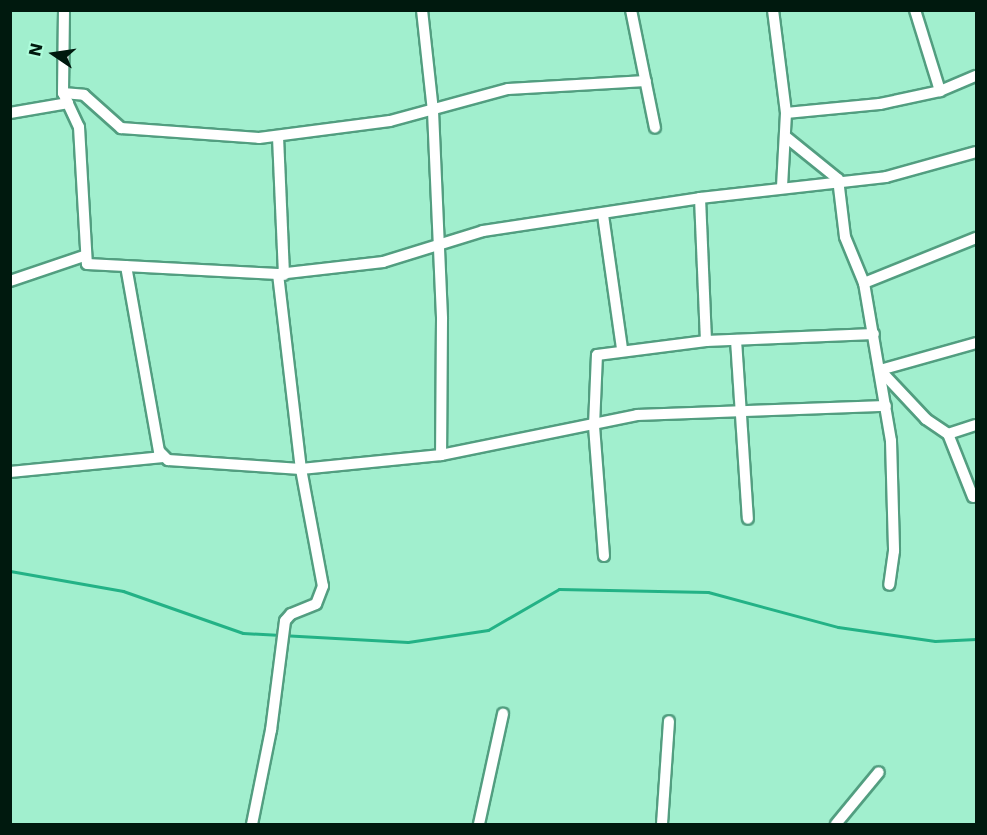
<!DOCTYPE html>
<style>
body{margin:0}
#map{position:relative;width:987px;height:835px;overflow:hidden;background:#a1efce;font-family:"DejaVu Sans",sans-serif}
div>[style]{position:absolute}
.stream>*{height:3px;margin:-1.5px;padding:0 1.5px;transform-origin:1.5px;border-radius:1.5px;background:#23b286}
.roads{filter:drop-shadow(2px 0 #529e80) drop-shadow(-2px 0 #529e80) drop-shadow(0 2px #529e80) drop-shadow(0 -2px #529e80)}
.minor>*{height:10px;margin:-5px;padding:0 5px;transform-origin:5px;border-radius:5px;background:#fff}
span{translate:-50% -50%;white-space:nowrap;text-align:center;line-height:1.15;-webkit-text-stroke:4.5px #aefcdb;paint-order:stroke}
.frame{position:absolute;inset:0;border:12px solid #00190e;pointer-events:none}
.north{position:absolute;left:24px;top:24px;width:60px;height:60px;-webkit-text-stroke:4px #aefcdb;paint-order:stroke;rotate:283deg;font-size:16px;font-weight:700;line-height:24px;text-align:center;color:#00190e}
.north::after{content:'';display:block;margin:auto;width:21px;height:27px;background:#00190e;clip-path:polygon(50% 0,100% 100%,50% 72%,0 100%)}
</style>
<div id="map">
<div class="stream">
<i style="left:10px;top:571px;width:115px;rotate:10deg"></i>
<i style="left:123px;top:591px;width:127px;rotate:19.3deg"></i>
<i style="left:243px;top:633px;width:165px;rotate:3.1deg"></i>
<i style="left:408px;top:642px;width:81px;rotate:-8.5deg"></i>
<i style="left:488px;top:630px;width:82px;rotate:-30deg"></i>
<i style="left:559px;top:589px;width:149px;rotate:1.2deg"></i>
<i style="left:708px;top:592px;width:135px;rotate:15.1deg"></i>
<i style="left:838px;top:627px;width:98px;rotate:8.2deg"></i>
<i style="left:935px;top:641px;width:41px;rotate:-2.8deg"></i>
</div>
<div class="roads">
<div class="minor">
<i style="left:64px;top:10px;width:83px;rotate:90.7deg"></i>
<i style="left:63px;top:93px;width:38px;rotate:65deg"></i>
<i style="left:79px;top:127px;width:137px;rotate:86.7deg"></i>
<i style="left:87px;top:264px;width:191px;rotate:3deg"></i>
<i style="left:278px;top:274px;width:196px;rotate:83.3deg"></i>
<i style="left:301px;top:469px;width:119px;rotate:79.4deg"></i>
<i style="left:323px;top:586px;width:19px;rotate:111deg"></i>
<i style="left:316px;top:604px;width:27px;rotate:158deg"></i>
<i style="left:291px;top:614px;width:9px;rotate:131deg"></i>
<i style="left:285px;top:621px;width:110px;rotate:97.3deg"></i>
<i style="left:271px;top:730px;width:96px;rotate:101.4deg"></i>
<i style="left:422px;top:10px;width:102px;rotate:83.8deg"></i>
<i style="left:433px;top:111px;width:208px;rotate:87.5deg"></i>
<i style="left:442px;top:319px;width:136px;rotate:90.4deg"></i>
<i style="left:631px;top:10px;width:120px;rotate:78.5deg"></i>
<i style="left:773px;top:10px;width:104px;rotate:82.8deg"></i>
<i style="left:786px;top:113px;width:74px;rotate:93.1deg"></i>
<i style="left:915px;top:10px;width:85px;rotate:72.8deg"></i>
<i style="left:63px;top:93px;width:21px;rotate:5deg"></i>
<i style="left:84px;top:95px;width:50px;rotate:41.7deg"></i>
<i style="left:121px;top:128px;width:138px;rotate:4.1deg"></i>
<i style="left:259px;top:138px;width:132px;rotate:-7.4deg"></i>
<i style="left:390px;top:121px;width:122px;rotate:-15.2deg"></i>
<i style="left:508px;top:89px;width:138px;rotate:-3.3deg"></i>
<i style="left:10px;top:113px;width:59px;rotate:-9.8deg"></i>
<i style="left:786px;top:113px;width:94px;rotate:-5.5deg"></i>
<i style="left:880px;top:104px;width:61px;rotate:-12.2deg"></i>
<i style="left:940px;top:91px;width:39px;rotate:-23deg"></i>
<i style="left:278px;top:137px;width:138px;rotate:87.5deg"></i>
<i style="left:786px;top:137px;width:67px;rotate:38.9deg"></i>
<i style="left:838px;top:179px;width:58px;rotate:83.1deg"></i>
<i style="left:845px;top:237px;width:50px;rotate:67.6deg"></i>
<i style="left:864px;top:283px;width:160px;rotate:80.3deg"></i>
<i style="left:891px;top:441px;width:110px;rotate:88.4deg"></i>
<i style="left:894px;top:551px;width:34px;rotate:98deg"></i>
<i style="left:700px;top:198px;width:143px;rotate:87.6deg"></i>
<i style="left:603px;top:215px;width:135px;rotate:81.9deg"></i>
<i style="left:126px;top:266px;width:188px;rotate:79.9deg"></i>
<i style="left:159px;top:451px;width:13px;rotate:45deg"></i>
<i style="left:168px;top:460px;width:133px;rotate:3.9deg"></i>
<i style="left:301px;top:469px;width:141px;rotate:-5.7deg"></i>
<i style="left:441px;top:455px;width:200px;rotate:-11.5deg"></i>
<i style="left:637px;top:415px;width:249px;rotate:-2.1deg"></i>
<i style="left:278px;top:274px;width:106px;rotate:-6.5deg"></i>
<i style="left:383px;top:262px;width:105px;rotate:-17.2deg"></i>
<i style="left:483px;top:231px;width:219px;rotate:-8.6deg"></i>
<i style="left:700px;top:198px;width:187px;rotate:-6.4deg"></i>
<i style="left:886px;top:177px;width:93px;rotate:-15.5deg"></i>
<i style="left:10px;top:281px;width:78px;rotate:-18.7deg"></i>
<i style="left:864px;top:283px;width:121px;rotate:-21.9deg"></i>
<i style="left:736px;top:340px;width:179px;rotate:86.2deg"></i>
<i style="left:948px;top:434px;width:29px;rotate:-18deg"></i>
<i style="left:10px;top:472px;width:154px;rotate:-5.6deg"></i>
<i style="left:973px;top:497px;width:68px;rotate:-111.6deg"></i>
<i style="left:948px;top:434px;width:27px;rotate:-146deg"></i>
<i style="left:926px;top:419px;width:67px;rotate:-133.2deg"></i>
<i style="left:880px;top:370px;width:100px;rotate:-15.7deg"></i>
<i style="left:604px;top:556px;width:130px;rotate:-94.4deg"></i>
<i style="left:594px;top:426px;width:71px;rotate:-87.6deg"></i>
<i style="left:597px;top:355px;width:110px;rotate:-7.3deg"></i>
<i style="left:706px;top:341px;width:168px;rotate:-2.4deg"></i>
<i style="left:479px;top:824px;width:113px;rotate:-77.7deg"></i>
<i style="left:662px;top:824px;width:103px;rotate:-86.1deg"></i>
<i style="left:836px;top:824px;width:67px;rotate:-50.4deg"></i>
</div>
</div>
<div class="frame"></div>
<div class="north">N</div>
</div>
